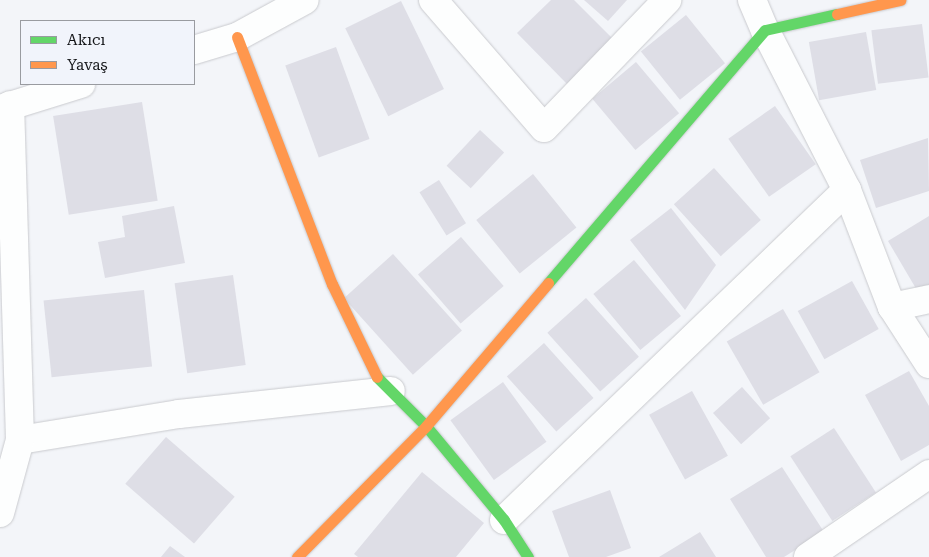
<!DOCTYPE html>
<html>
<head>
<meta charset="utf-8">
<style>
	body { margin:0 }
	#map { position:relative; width:929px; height:557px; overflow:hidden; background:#f3f5f9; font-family:"Roboto Serif",serif }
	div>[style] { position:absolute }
	.building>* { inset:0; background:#dedee6; transform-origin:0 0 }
	.roads { filter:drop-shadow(0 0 1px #c9cace) drop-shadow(0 0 1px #c9cace) }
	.street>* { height:28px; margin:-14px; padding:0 14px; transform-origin:14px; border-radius:14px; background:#fdfefe }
	.fast>* { height:11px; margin:-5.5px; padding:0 5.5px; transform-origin:5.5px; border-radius:5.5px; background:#63d668 }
	.slow>* { height:11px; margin:-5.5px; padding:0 5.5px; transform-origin:5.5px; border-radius:5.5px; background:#ff974d }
	span { translate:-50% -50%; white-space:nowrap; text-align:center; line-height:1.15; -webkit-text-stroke:5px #f1f4fb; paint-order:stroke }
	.legend { position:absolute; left:20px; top:20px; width:175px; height:65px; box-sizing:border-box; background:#f1f4fb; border:1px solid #999ba0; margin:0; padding:6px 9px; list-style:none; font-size:15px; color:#141518 }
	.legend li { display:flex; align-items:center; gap:10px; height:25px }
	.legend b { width:25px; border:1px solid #999ba0 }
</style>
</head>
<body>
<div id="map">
	<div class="building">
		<div style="clip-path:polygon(551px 0,574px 0,615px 41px,568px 85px,517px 33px)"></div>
		<div style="clip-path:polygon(584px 0,627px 0,608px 21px)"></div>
		<div style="left:401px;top:1px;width:98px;height:62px;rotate:64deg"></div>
		<div style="left:686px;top:15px;width:62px;height:58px;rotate:51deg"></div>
		<div style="left:922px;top:24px;width:54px;height:51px;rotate:83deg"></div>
		<div style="left:866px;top:32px;width:59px;height:58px;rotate:80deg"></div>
		<div style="left:336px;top:47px;width:98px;height:54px;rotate:70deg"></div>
		<div style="left:636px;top:62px;width:67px;height:57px;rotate:50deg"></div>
		<div style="left:142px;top:102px;width:100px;height:90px;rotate:81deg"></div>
		<div style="left:775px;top:106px;width:71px;height:57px;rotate:55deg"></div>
		<div style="left:480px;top:130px;width:33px;height:49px;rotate:43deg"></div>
		<div style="clip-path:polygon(928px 138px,929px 191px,876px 208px,860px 160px)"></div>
		<div style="left:714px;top:168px;width:70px;height:54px;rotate:48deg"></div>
		<div style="left:533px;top:174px;width:69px;height:73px;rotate:51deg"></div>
		<div style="left:439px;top:180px;width:51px;height:23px;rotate:58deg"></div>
		<div style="clip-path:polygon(174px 206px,185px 263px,105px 278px,98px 242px,125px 237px,122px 216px)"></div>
		<div style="clip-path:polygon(671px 208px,716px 265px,685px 310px,630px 240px)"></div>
		<div style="clip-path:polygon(929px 216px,929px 286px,918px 292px,888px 241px)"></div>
		<div style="left:461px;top:237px;width:65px;height:57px;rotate:49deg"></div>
		<div style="left:393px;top:254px;width:103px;height:66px;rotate:48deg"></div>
		<div style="left:634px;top:260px;width:73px;height:53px;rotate:50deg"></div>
		<div style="left:233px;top:275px;width:91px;height:59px;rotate:82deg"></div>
		<div style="left:852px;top:281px;width:55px;height:62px;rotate:61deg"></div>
		<div style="left:144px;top:290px;width:77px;height:101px;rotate:84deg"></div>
		<div style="left:586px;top:298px;width:79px;height:52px;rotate:48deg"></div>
		<div style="left:783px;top:309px;width:73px;height:65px;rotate:60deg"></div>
		<div style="left:544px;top:343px;width:74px;height:50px;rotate:48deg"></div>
		<div style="clip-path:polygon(909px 371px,929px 406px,929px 445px,901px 461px,865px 395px)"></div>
		<div style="left:503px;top:382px;width:74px;height:65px;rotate:54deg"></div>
		<div style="left:742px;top:387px;width:42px;height:39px;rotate:48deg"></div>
		<div style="left:692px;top:391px;width:74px;height:49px;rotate:61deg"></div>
		<div style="left:834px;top:428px;width:77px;height:52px;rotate:57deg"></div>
		<div style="left:166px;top:437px;width:91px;height:62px;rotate:41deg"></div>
		<div style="clip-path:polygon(782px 467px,824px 532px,784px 557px,766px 557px,730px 499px)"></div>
		<div style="clip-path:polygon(422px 472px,484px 523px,456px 557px,358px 557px,354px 554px)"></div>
		<div style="clip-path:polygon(610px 490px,631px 548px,606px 557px,569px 557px,552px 511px)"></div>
		<div style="clip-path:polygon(700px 532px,716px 557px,659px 557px)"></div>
		<div style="clip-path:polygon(170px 546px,185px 557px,161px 557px)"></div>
	</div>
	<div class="roads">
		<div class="street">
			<div style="left:433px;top:0;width:169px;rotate:49.1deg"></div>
			<div style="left:544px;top:128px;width:178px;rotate:-46.1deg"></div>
			<div style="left:752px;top:0;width:33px;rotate:67deg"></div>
			<div style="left:765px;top:30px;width:180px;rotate:62.9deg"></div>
			<div style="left:847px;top:190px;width:125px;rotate:69deg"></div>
			<div style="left:892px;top:307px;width:68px;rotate:57deg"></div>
			<div style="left:194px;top:50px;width:45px;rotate:-16.8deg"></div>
			<div style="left:237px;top:37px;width:77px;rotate:-28.6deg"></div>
			<div style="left:0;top:109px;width:85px;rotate:-17.2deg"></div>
			<div style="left:892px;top:307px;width:38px;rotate:-12deg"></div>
			<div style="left:20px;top:440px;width:161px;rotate:-9.3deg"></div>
			<div style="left:179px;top:414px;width:213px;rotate:-6.2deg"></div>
			<div style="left:0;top:513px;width:76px;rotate:-74.7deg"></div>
			<div style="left:20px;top:440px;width:335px;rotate:-91.7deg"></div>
			<div style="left:504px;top:520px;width:476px;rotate:-43.9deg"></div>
			<div style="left:808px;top:557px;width:147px;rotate:-34.4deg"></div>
		</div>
		<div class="fast">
			<div style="left:548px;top:283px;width:333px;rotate:-49.4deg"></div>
			<div style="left:765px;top:30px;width:74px;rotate:-12.5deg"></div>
			<div style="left:377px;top:377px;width:69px;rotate:45deg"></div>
			<div style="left:426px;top:426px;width:122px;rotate:50.3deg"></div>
			<div style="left:504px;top:520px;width:44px;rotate:57deg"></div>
		</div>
		<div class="slow">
			<div style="left:837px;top:14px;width:65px;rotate:-12.5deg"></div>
			<div style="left:237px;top:37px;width:265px;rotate:69deg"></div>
			<div style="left:332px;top:284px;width:103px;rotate:64.2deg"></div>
			<div style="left:297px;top:557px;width:184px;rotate:-45.4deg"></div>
			<div style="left:426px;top:426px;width:188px;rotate:-49.5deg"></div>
		</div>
	</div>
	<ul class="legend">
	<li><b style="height:6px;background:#63d668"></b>Akıcı</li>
	<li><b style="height:6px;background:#ff974d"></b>Yavaş</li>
	</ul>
</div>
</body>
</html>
